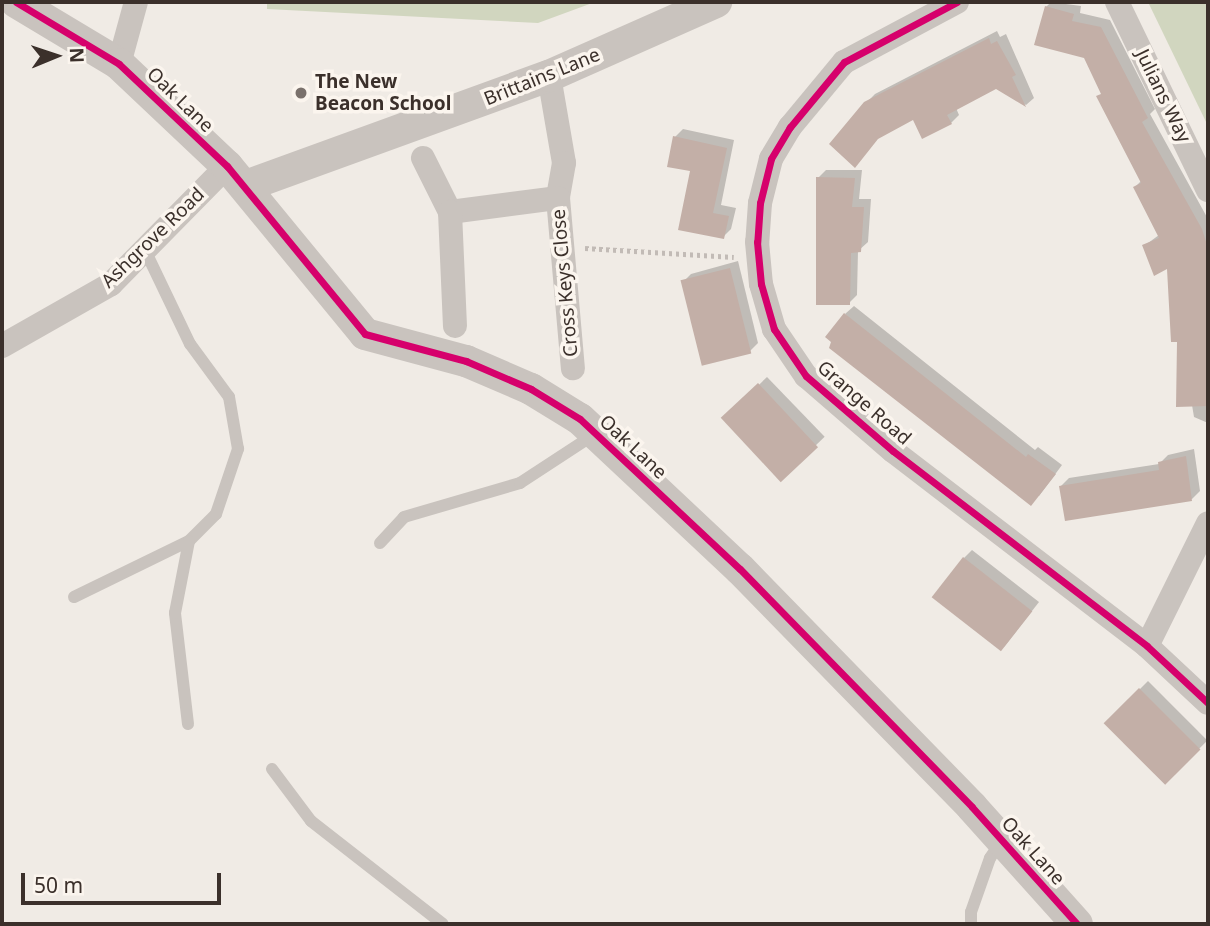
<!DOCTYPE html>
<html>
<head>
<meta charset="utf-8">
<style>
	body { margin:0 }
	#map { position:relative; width:1210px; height:926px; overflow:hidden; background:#f0ebe5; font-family:"Noto Sans",sans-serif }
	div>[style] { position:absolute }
	.green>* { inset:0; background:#d1d6bf }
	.shadow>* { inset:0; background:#0003; transform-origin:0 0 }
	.building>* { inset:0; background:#c3afa7; transform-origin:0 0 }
	.path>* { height:4.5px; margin-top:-2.25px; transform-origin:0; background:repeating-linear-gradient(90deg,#c2bbb6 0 3.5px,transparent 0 7px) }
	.service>* { height:12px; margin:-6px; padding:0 6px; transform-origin:6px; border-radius:6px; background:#c9c3be }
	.minor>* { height:24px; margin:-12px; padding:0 12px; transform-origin:12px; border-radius:12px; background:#c9c3be }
	.tertiary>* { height:32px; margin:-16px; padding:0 16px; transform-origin:16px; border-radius:16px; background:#c9c3be }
	.cycleway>* { height:7px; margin:-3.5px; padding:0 3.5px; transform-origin:3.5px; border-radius:3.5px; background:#d6006c }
	.dots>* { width:19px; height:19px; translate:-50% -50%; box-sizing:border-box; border:4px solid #fbf5ee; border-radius:50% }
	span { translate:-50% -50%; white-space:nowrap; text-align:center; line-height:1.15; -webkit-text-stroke:7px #fbf5ee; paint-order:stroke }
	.street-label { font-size:19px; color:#3b302b }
	.poi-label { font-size:19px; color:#3b302b; font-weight:700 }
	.left { translate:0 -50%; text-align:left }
	.frame { position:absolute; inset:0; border:4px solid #3b302b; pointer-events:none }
	.north { position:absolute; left:21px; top:21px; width:70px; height:70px; -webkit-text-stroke:5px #fbf5ee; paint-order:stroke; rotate:88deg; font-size:19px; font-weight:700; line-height:28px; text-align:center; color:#3b302b }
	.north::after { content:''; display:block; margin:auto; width:24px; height:32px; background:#3b302b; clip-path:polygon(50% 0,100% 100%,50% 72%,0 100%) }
	.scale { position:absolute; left:21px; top:873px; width:200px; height:32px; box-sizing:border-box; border:4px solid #3b302b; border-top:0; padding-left:9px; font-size:21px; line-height:24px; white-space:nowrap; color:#3b302b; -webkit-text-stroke:5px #fbf5ee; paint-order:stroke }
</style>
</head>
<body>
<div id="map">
	<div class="green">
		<div style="clip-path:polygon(267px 2px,595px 2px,538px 23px,267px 9px)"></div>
		<div style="clip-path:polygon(1148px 2px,1208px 2px,1208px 126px)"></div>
	</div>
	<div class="shadow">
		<div style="clip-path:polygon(1051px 2px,1081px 6px,1080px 13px,1110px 20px,1155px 109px,1150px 114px,1208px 219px,1208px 423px,1194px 417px,1169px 267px,1144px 246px,1159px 235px,1135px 187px,1141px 181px,1085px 56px,1046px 7px)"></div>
		<div style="clip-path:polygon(997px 31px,1000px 37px,1006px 34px,1034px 98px,1026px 105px,996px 87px,956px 108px,959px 115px,951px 123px,866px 103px,875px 94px)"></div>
		<div style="clip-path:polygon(683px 129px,734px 140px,721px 205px,736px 208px,731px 229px,723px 237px,675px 137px)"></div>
		<div style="clip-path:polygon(826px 170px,862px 170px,859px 199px,871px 199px,868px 242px,858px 251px,857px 295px,849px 303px,818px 178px)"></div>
		<div style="clip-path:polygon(738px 261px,758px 343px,750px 351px,683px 282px,691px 274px)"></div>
		<div style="clip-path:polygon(854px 306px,1035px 450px,1038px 447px,1062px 465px,1039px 496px,845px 314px)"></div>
		<div style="left:767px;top:377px;width:83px;height:59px;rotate:46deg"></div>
		<div style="clip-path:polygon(1194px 449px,1200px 491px,1192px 499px,1061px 486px,1069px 478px,1159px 464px,1168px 455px)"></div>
		<div style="clip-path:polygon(972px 550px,1039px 602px,1004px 647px,964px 558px)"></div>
		<div style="left:1148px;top:681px;width:84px;height:59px;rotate:45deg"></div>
	</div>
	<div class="building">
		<div style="clip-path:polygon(1045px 6px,1074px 14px,1072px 21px,1101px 27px,1148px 118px,1142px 122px,1202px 229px,1208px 248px,1208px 406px,1176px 407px,1177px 342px,1171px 342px,1167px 269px,1154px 276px,1142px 245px,1159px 238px,1133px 187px,1141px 183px,1096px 96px,1101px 94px,1084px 58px,1034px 45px)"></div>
		<div style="clip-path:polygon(989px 38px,991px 44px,997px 41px,1016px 75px,1012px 77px,1026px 107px,996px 89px,947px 115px,952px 124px,922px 139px,913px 120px,878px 139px,855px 168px,829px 144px,864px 102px)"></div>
		<div style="clip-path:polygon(673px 136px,727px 148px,713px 213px,729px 216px,724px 239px,678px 230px,690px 171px,667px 167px)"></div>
		<div style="clip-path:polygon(816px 177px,855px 178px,852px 207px,864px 207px,861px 252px,851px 253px,850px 305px,816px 305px)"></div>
		<div style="left:730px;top:268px;width:88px;height:51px;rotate:76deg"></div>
		<div style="clip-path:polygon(844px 313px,1026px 457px,1028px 454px,1056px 474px,1031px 506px,829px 348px,831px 342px,825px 337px)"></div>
		<div style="left:758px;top:383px;width:88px;height:51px;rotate:47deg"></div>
		<div style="clip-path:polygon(1186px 456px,1192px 501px,1065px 521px,1059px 486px,1159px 470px,1158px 462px)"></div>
		<div style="left:963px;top:557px;width:88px;height:51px;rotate:38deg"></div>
		<div style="left:1139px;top:688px;width:87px;height:50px;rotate:45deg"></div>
	</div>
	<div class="path">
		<div style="left:585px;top:248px;width:149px;rotate:3.5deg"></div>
	</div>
	<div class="service">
		<div style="left:380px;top:543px;width:35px;rotate:-47deg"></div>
		<div style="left:404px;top:517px;width:121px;rotate:-16.3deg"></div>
		<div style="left:520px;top:483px;width:90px;rotate:-33.2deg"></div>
		<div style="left:74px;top:597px;width:128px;rotate:-26deg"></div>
		<div style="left:189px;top:541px;width:38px;rotate:-45deg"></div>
		<div style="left:216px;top:514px;width:69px;rotate:-71.3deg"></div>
		<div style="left:238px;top:449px;width:53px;rotate:-99.8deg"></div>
		<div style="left:229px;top:397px;width:66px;rotate:-126.3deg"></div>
		<div style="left:190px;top:344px;width:104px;rotate:-115.6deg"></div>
		<div style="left:188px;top:724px;width:112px;rotate:-96.7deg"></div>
		<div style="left:175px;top:613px;width:73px;rotate:-79deg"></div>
		<div style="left:272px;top:769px;width:65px;rotate:53.1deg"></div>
		<div style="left:311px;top:821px;width:167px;rotate:38deg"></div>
		<div style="left:971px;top:924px;width:12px;rotate:-90deg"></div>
		<div style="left:971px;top:912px;width:57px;rotate:-70.6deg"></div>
		<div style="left:990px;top:858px;width:21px;rotate:-55deg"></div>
	</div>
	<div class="minor">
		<div style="left:957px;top:2px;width:128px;rotate:152deg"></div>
		<div style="left:844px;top:62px;width:85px;rotate:129.7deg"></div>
		<div style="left:790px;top:127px;width:37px;rotate:121deg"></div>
		<div style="left:771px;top:159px;width:45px;rotate:104deg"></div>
		<div style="left:760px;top:203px;width:39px;rotate:94deg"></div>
		<div style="left:757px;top:242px;width:42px;rotate:84.6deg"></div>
		<div style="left:761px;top:284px;width:47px;rotate:73.9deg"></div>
		<div style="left:774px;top:329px;width:57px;rotate:55.8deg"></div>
		<div style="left:806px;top:376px;width:115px;rotate:40.8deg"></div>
		<div style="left:893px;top:451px;width:320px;rotate:37.5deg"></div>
		<div style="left:1147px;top:646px;width:83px;rotate:43.1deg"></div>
		<div style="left:1117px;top:2px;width:209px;rotate:64.2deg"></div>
		<div style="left:119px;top:64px;width:64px;rotate:-74.7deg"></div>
		<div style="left:549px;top:76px;width:88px;rotate:80.2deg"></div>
		<div style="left:564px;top:163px;width:36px;rotate:100deg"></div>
		<div style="left:558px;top:198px;width:171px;rotate:85deg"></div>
		<div style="left:423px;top:158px;width:60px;rotate:63.4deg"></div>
		<div style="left:450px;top:212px;width:109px;rotate:-7.4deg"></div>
		<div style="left:450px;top:212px;width:114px;rotate:87.5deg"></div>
		<div style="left:2px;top:346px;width:125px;rotate:-29.6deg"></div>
		<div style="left:111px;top:284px;width:165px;rotate:-45.5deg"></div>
		<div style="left:1147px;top:646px;width:137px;rotate:-63.6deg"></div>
	</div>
	<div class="tertiary">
		<div style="left:16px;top:2px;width:120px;rotate:31deg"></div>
		<div style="left:119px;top:64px;width:149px;rotate:43.4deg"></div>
		<div style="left:227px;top:166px;width:217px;rotate:50.6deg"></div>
		<div style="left:365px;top:334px;width:105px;rotate:15deg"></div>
		<div style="left:466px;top:361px;width:71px;rotate:23.3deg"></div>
		<div style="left:531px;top:389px;width:57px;rotate:31.5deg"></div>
		<div style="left:580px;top:419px;width:219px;rotate:43.2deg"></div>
		<div style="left:740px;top:569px;width:332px;rotate:45.7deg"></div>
		<div style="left:972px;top:807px;width:157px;rotate:48.1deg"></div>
		<div style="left:246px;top:186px;width:322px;rotate:-20deg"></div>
		<div style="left:549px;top:76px;width:183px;rotate:-23.9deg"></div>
	</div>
	<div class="cycleway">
		<div style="left:16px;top:2px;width:120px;rotate:31deg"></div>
		<div style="left:119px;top:64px;width:149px;rotate:43.4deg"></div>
		<div style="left:227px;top:166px;width:217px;rotate:50.6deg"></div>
		<div style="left:365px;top:334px;width:105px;rotate:15deg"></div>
		<div style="left:466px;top:361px;width:71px;rotate:23.3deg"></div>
		<div style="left:531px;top:389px;width:57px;rotate:31.5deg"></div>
		<div style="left:580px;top:419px;width:219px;rotate:43.2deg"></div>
		<div style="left:740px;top:569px;width:332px;rotate:45.7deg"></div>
		<div style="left:972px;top:807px;width:157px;rotate:48.1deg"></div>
		<div style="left:957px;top:2px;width:128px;rotate:152deg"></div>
		<div style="left:844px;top:62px;width:85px;rotate:129.7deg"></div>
		<div style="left:790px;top:127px;width:37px;rotate:121deg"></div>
		<div style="left:771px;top:159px;width:45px;rotate:104deg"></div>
		<div style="left:760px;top:203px;width:39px;rotate:94deg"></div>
		<div style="left:757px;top:242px;width:42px;rotate:84.6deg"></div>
		<div style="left:761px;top:284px;width:47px;rotate:73.9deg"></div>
		<div style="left:774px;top:329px;width:57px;rotate:55.8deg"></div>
		<div style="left:806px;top:376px;width:115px;rotate:40.8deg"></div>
		<div style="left:893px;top:451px;width:320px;rotate:37.5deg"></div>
		<div style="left:1147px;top:646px;width:83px;rotate:43.1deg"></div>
	</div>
	<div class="dots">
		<div style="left:301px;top:93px;background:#7a716c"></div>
	</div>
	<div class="street-label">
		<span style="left:542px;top:77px;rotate:-22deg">Brittains Lane</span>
		<span style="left:1163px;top:96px;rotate:64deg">Julians Way</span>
		<span style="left:180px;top:100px;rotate:44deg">Oak Lane</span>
		<span style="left:153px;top:238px;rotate:-44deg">Ashgrove Road</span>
		<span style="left:565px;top:283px;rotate:-95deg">Cross Keys Close</span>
		<span style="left:864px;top:403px;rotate:41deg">Grange Road</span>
		<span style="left:633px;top:447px;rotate:43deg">Oak Lane</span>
		<span style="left:1033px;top:851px;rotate:48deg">Oak Lane</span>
	</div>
	<div class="poi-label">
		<span class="left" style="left:315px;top:93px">The New<br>Beacon School</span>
	</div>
	<div class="frame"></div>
	<div class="north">N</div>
	<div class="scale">50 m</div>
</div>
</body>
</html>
